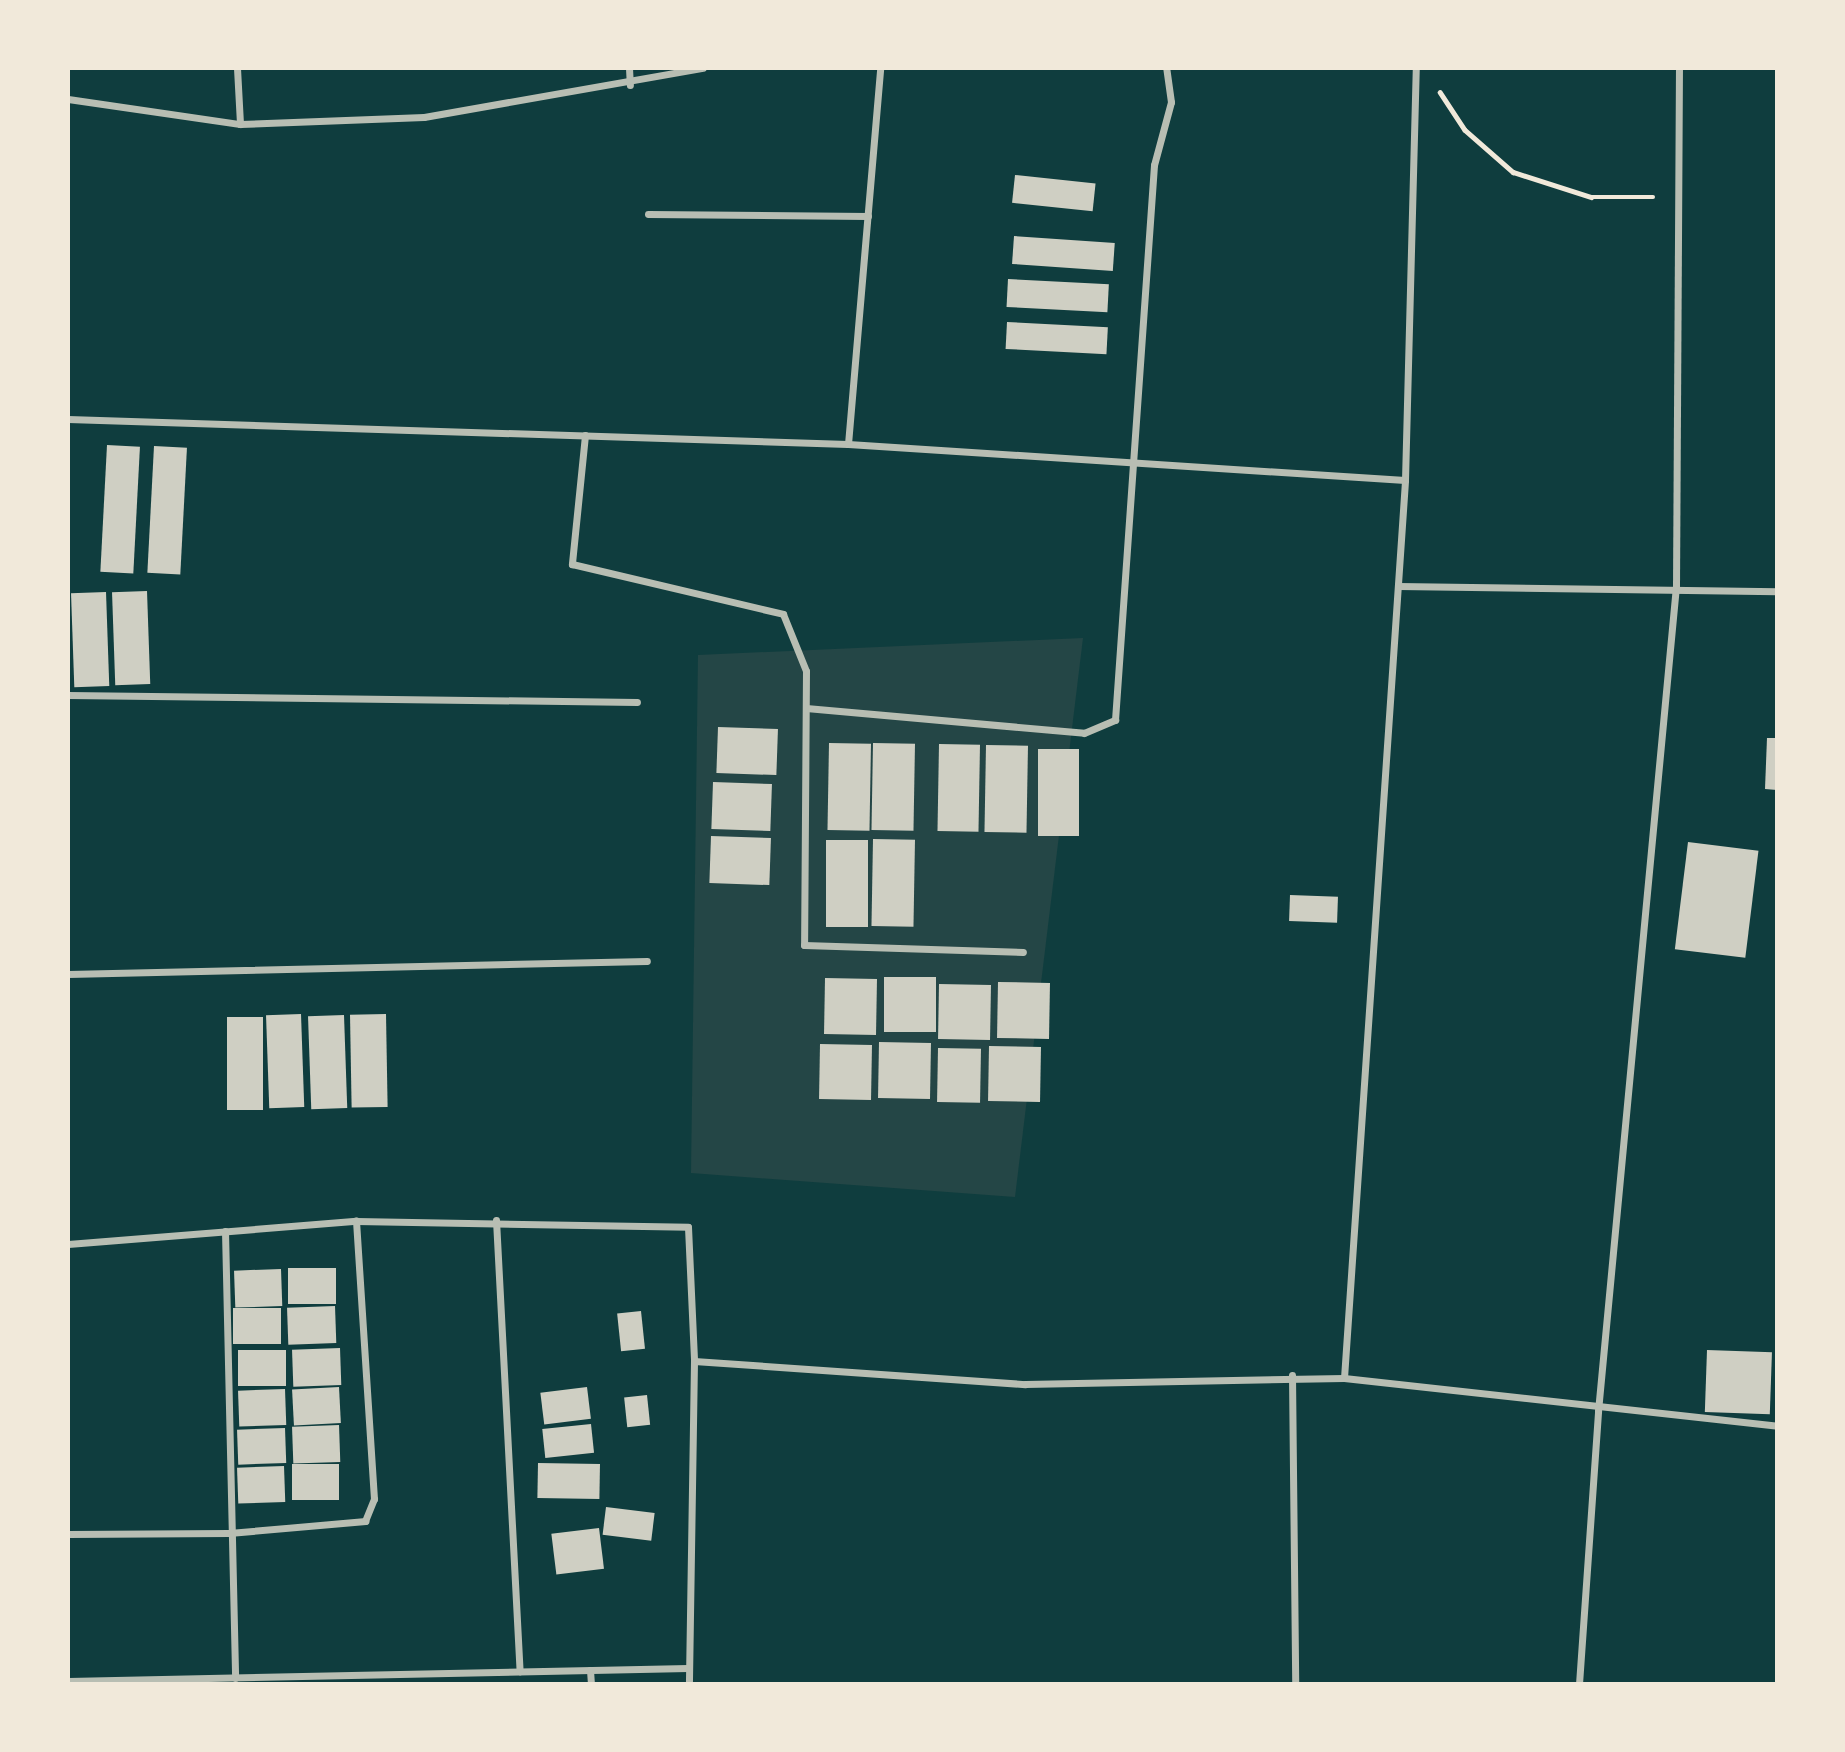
<!DOCTYPE html>
<html>
<head>
<meta charset="utf-8">
<style>
	body { margin:0 }
	#map { position:relative; width:1845px; height:1752px; overflow:hidden; background:#0f3d3e; font-family:Quicksand,sans-serif }
	div>[style] { position:absolute }
	.green>* { inset:0; background:#244646 }
	.building>* { inset:0; background:#cfcfc3; transform-origin:0 0 }
	.path>* { height:4.5px; margin:-2.25px; padding:0 2.25px; transform-origin:2.25px; border-radius:2.25px; background:#f1e9da }
	.minor>* { height:7px; margin:-3.5px; padding:0 3.5px; transform-origin:3.5px; border-radius:3.5px; background:#b8beb3 }
	span { translate:-50% -50%; white-space:nowrap; text-align:center; line-height:1.15; -webkit-text-stroke:5px #f1e9da; paint-order:stroke }
	.frame { position:absolute; inset:0; border:70px solid #f1e9da; pointer-events:none }
</style>
</head>
<body>
<div id="map">
	<div class="green">
		<div style="clip-path:polygon(1083px 638px,1015px 1197px,691px 1173px,698px 655px)"></div>
	</div>
	<div class="building">
		<div style="left:1015px;top:175px;width:81px;height:28px;rotate:6deg"></div>
		<div style="left:1014px;top:236px;width:101px;height:28px;rotate:4deg"></div>
		<div style="left:1008px;top:279px;width:101px;height:28px;rotate:3deg"></div>
		<div style="left:1007px;top:322px;width:101px;height:27px;rotate:3deg"></div>
		<div style="left:107px;top:445px;width:33px;height:127px;rotate:3deg"></div>
		<div style="left:154px;top:446px;width:33px;height:127px;rotate:3deg"></div>
		<div style="left:147px;top:591px;width:93px;height:35px;rotate:88deg"></div>
		<div style="left:106px;top:592px;width:94px;height:35px;rotate:88deg"></div>
		<div style="left:718px;top:727px;width:60px;height:46px;rotate:2deg"></div>
		<div style="clip-path:polygon(1767px 738px,1777px 738px,1777px 790px,1765px 789px)"></div>
		<div style="left:829px;top:743px;width:42px;height:87px;rotate:1deg"></div>
		<div style="left:873px;top:743px;width:42px;height:87px;rotate:1deg"></div>
		<div style="left:939px;top:744px;width:41px;height:87px;rotate:1deg"></div>
		<div style="left:986px;top:745px;width:42px;height:87px;rotate:1deg"></div>
		<div style="left:1038px;top:749px;width:41px;height:87px"></div>
		<div style="left:713px;top:782px;width:59px;height:47px;rotate:2deg"></div>
		<div style="left:711px;top:836px;width:60px;height:47px;rotate:2deg"></div>
		<div style="left:873px;top:839px;width:42px;height:87px;rotate:1deg"></div>
		<div style="left:826px;top:840px;width:42px;height:87px"></div>
		<div style="left:1688px;top:842px;width:71px;height:108px;rotate:7deg"></div>
		<div style="left:1290px;top:895px;width:48px;height:26px;rotate:2deg"></div>
		<div style="left:884px;top:977px;width:52px;height:55px"></div>
		<div style="left:825px;top:978px;width:52px;height:56px;rotate:1deg"></div>
		<div style="left:998px;top:982px;width:52px;height:56px;rotate:1deg"></div>
		<div style="left:939px;top:984px;width:52px;height:55px;rotate:1deg"></div>
		<div style="left:301px;top:1014px;width:93px;height:35px;rotate:88deg"></div>
		<div style="left:386px;top:1014px;width:93px;height:36px;rotate:89deg"></div>
		<div style="left:344px;top:1015px;width:93px;height:36px;rotate:88deg"></div>
		<div style="left:227px;top:1017px;width:36px;height:93px"></div>
		<div style="left:879px;top:1042px;width:52px;height:56px;rotate:1deg"></div>
		<div style="left:820px;top:1044px;width:52px;height:55px;rotate:1deg"></div>
		<div style="left:989px;top:1046px;width:52px;height:55px;rotate:1deg"></div>
		<div style="left:938px;top:1048px;width:43px;height:54px;rotate:1deg"></div>
		<div style="left:336px;top:1268px;width:36px;height:48px;rotate:90deg"></div>
		<div style="left:281px;top:1269px;width:37px;height:47px;rotate:88deg"></div>
		<div style="left:335px;top:1306px;width:37px;height:48px;rotate:88deg"></div>
		<div style="left:281px;top:1308px;width:36px;height:48px;rotate:90deg"></div>
		<div style="left:641px;top:1311px;width:38px;height:24px;rotate:84deg"></div>
		<div style="left:340px;top:1348px;width:37px;height:48px;rotate:88deg"></div>
		<div style="left:286px;top:1350px;width:36px;height:48px;rotate:90deg"></div>
		<div style="left:1707px;top:1350px;width:65px;height:62px;rotate:2deg"></div>
		<div style="left:339px;top:1387px;width:36px;height:47px;rotate:87deg"></div>
		<div style="left:587px;top:1387px;width:32px;height:47px;rotate:83deg"></div>
		<div style="left:285px;top:1389px;width:36px;height:47px;rotate:88deg"></div>
		<div style="left:647px;top:1395px;width:30px;height:23px;rotate:84deg"></div>
		<div style="left:591px;top:1424px;width:29px;height:49px;rotate:84deg"></div>
		<div style="left:339px;top:1425px;width:37px;height:47px;rotate:88deg"></div>
		<div style="left:285px;top:1428px;width:35px;height:48px;rotate:88deg"></div>
		<div style="left:538px;top:1463px;width:62px;height:35px;rotate:1deg"></div>
		<div style="left:339px;top:1464px;width:36px;height:47px;rotate:90deg"></div>
		<div style="left:284px;top:1466px;width:36px;height:47px;rotate:88deg"></div>
		<div style="left:606px;top:1507px;width:49px;height:28px;rotate:7deg"></div>
		<div style="left:599px;top:1528px;width:41px;height:48px;rotate:83deg"></div>
	</div>
	<div class="path">
		<div style="left:1440px;top:92px;width:45px;rotate:56.7deg"></div>
		<div style="left:1465px;top:130px;width:64px;rotate:41.2deg"></div>
		<div style="left:1513px;top:172px;width:82px;rotate:17.8deg"></div>
		<div style="left:1591px;top:197px;width:62px"></div>
	</div>
	<div class="minor">
		<div style="left:237px;top:68px;width:56px;rotate:86.9deg"></div>
		<div style="left:629px;top:68px;width:17px;rotate:87deg"></div>
		<div style="left:68px;top:99px;width:174px;rotate:8.3deg"></div>
		<div style="left:240px;top:124px;width:184px;rotate:-2.2deg"></div>
		<div style="left:424px;top:117px;width:283px;rotate:-10deg"></div>
		<div style="left:648px;top:214px;width:220px;rotate:0.5deg"></div>
		<div style="left:68px;top:419px;width:780px;rotate:1.84deg"></div>
		<div style="left:848px;top:444px;width:558px;rotate:3.7deg"></div>
		<div style="left:585px;top:435px;width:130px;rotate:95.8deg"></div>
		<div style="left:572px;top:564px;width:217px;rotate:13.3deg"></div>
		<div style="left:783px;top:614px;width:61px;rotate:68deg"></div>
		<div style="left:806px;top:671px;width:274px;rotate:90.4deg"></div>
		<div style="left:804px;top:945px;width:219px;rotate:1.8deg"></div>
		<div style="left:848px;top:444px;width:377px;rotate:-85.1deg"></div>
		<div style="left:1398px;top:586px;width:379px;rotate:0.8deg"></div>
		<div style="left:68px;top:695px;width:569px;rotate:0.7deg"></div>
		<div style="left:806px;top:708px;width:279px;rotate:5.1deg"></div>
		<div style="left:1084px;top:733px;width:34px;rotate:-23deg"></div>
		<div style="left:1115px;top:720px;width:556px;rotate:-85.98deg"></div>
		<div style="left:1154px;top:165px;width:65px;rotate:-74.9deg"></div>
		<div style="left:1171px;top:102px;width:34px;rotate:-98deg"></div>
		<div style="left:68px;top:974px;width:579px;rotate:-1.29deg"></div>
		<div style="left:496px;top:1220px;width:452px;rotate:87deg"></div>
		<div style="left:225px;top:1231px;width:447px;rotate:88.7deg"></div>
		<div style="left:68px;top:1244px;width:289px;rotate:-4.6deg"></div>
		<div style="left:356px;top:1221px;width:332px;rotate:1deg"></div>
		<div style="left:688px;top:1227px;width:134px;rotate:87.4deg"></div>
		<div style="left:694px;top:1361px;width:323px;rotate:90.9deg"></div>
		<div style="left:694px;top:1361px;width:332px;rotate:4deg"></div>
		<div style="left:1025px;top:1384px;width:319px;rotate:-1.1deg"></div>
		<div style="left:1344px;top:1378px;width:436px;rotate:6.3deg"></div>
		<div style="left:1292px;top:1375px;width:309px;rotate:89.4deg"></div>
		<div style="left:1344px;top:1378px;width:900px;rotate:-86.11deg"></div>
		<div style="left:1405px;top:480px;width:412px;rotate:-88.5deg"></div>
		<div style="left:68px;top:1534px;width:161px;rotate:-0.4deg"></div>
		<div style="left:229px;top:1533px;width:137px;rotate:-5deg"></div>
		<div style="left:365px;top:1521px;width:24px;rotate:-68deg"></div>
		<div style="left:374px;top:1499px;width:279px;rotate:-93.7deg"></div>
		<div style="left:590px;top:1670px;width:14px;rotate:86deg"></div>
		<div style="left:68px;top:1681px;width:620px;rotate:-1.2deg"></div>
		<div style="left:1579px;top:1684px;width:274px;rotate:-86deg"></div>
		<div style="left:1598px;top:1411px;width:829px;rotate:-84.6deg"></div>
		<div style="left:1676px;top:586px;width:518px;rotate:-89.67deg"></div>
	</div>
	<div class="frame"></div>
</div>
</body>
</html>
